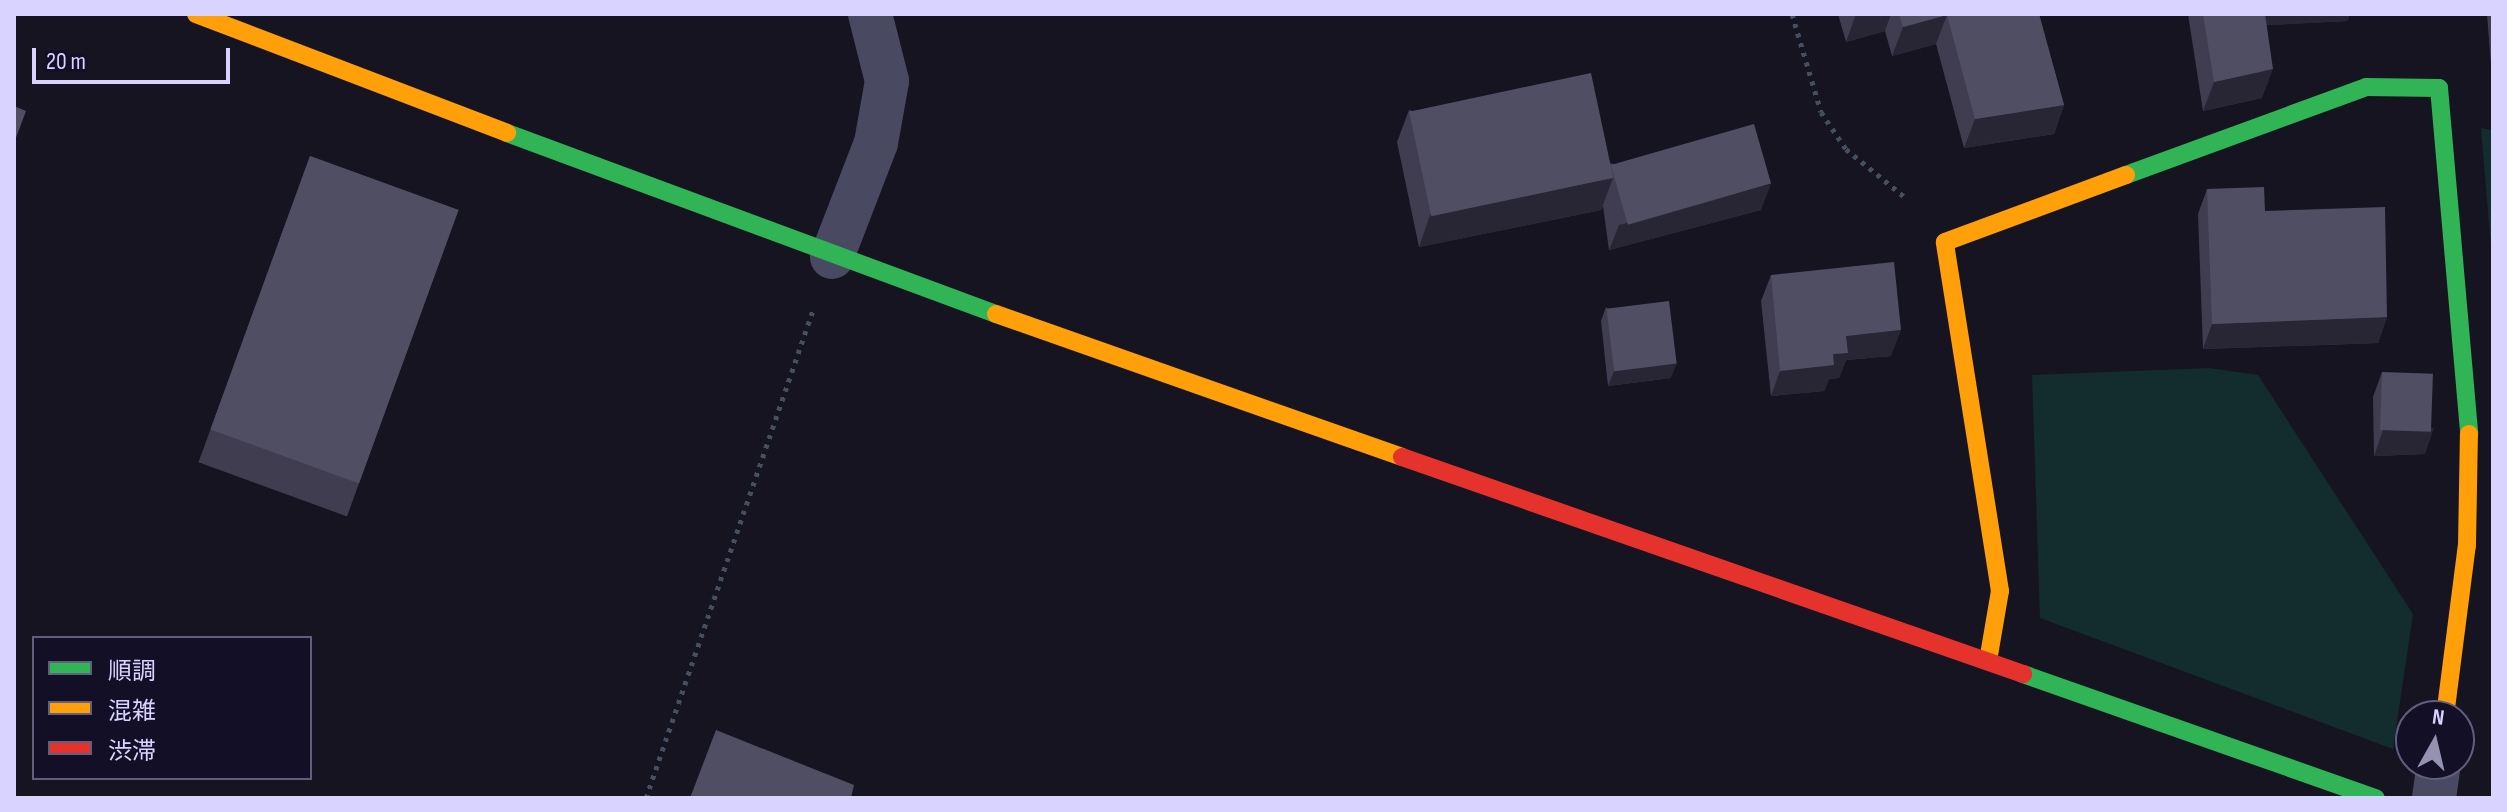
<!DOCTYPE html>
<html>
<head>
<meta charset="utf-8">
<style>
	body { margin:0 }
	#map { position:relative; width:2507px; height:812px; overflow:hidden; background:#161421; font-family:"Sofia Sans Condensed","Noto Sans JP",sans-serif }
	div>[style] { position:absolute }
	.green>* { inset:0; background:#132c2d }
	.path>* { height:5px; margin-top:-2.5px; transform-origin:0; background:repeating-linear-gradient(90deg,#44505f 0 4px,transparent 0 10px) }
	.street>* { height:44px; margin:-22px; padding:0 22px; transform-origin:22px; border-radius:22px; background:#4a4962 }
	.fast>* { height:18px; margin:-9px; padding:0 9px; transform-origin:9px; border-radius:9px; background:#30b455 }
	.slow>* { height:18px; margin:-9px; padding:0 9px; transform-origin:9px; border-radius:9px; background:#ff9f0a }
	.jam>* { height:18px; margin:-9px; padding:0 9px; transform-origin:9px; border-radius:9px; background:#e5322d }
	.wall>* { inset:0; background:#403d50; transform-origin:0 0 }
	.shaded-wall>* { inset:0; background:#282635 }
	.building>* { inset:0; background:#504e63; transform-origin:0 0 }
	span { translate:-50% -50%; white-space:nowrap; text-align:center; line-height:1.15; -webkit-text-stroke:7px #130f26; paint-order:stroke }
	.frame { position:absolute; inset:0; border:16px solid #d9d4ff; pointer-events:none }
	.legend { position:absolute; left:32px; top:636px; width:280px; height:144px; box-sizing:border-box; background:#130f26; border:2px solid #625e7d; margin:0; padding:10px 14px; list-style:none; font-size:24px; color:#d9d4ff }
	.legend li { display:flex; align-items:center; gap:16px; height:40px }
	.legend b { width:40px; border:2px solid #625e7d }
	.north { position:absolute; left:2395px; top:700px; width:80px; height:80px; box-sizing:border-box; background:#130f26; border:2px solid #625e7d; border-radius:50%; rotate:8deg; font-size:22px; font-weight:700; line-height:32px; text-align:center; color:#d9d4ff }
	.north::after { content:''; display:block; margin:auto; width:28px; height:36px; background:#9591b1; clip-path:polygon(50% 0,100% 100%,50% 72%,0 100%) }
	.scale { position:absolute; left:32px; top:48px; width:198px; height:36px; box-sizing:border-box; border:4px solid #d9d4ff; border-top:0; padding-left:10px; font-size:24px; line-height:28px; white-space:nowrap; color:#d9d4ff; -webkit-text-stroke:6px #130f26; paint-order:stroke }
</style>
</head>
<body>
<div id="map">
	<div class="green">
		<div style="clip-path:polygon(2481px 128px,2493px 130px,2493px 271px)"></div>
		<div style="clip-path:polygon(2209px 368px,2258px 375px,2413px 614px,2393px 749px,2040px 618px,2032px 375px)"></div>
	</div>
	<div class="path">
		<div style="left:1792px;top:14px;width:102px;rotate:73.5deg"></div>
		<div style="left:1821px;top:112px;width:45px;rotate:56deg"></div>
		<div style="left:1846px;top:149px;width:79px;rotate:39.3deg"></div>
		<div style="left:646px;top:798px;width:516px;rotate:-71.11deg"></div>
	</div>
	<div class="street">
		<div style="left:832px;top:257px;width:122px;rotate:-68.9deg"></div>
		<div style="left:876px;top:143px;width:63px;rotate:-79.9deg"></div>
		<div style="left:887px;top:81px;width:69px;rotate:-104.2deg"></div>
		<div style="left:2434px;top:798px;width:34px;rotate:-82deg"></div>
	</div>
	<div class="fast">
		<div style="left:507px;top:133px;width:521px;rotate:20.31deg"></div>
		<div style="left:2126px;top:175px;width:256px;rotate:-20.1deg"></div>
		<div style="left:2366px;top:87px;width:73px;rotate:0.8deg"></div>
		<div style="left:2439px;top:88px;width:347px;rotate:85deg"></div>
		<div style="left:2023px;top:674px;width:374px;rotate:19.4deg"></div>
	</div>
	<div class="slow">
		<div style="left:196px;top:14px;width:333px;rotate:20.9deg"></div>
		<div style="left:996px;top:314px;width:430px;rotate:19.4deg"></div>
		<div style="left:1988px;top:661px;width:71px;rotate:-80.3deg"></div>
		<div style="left:2000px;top:591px;width:353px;rotate:-99deg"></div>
		<div style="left:1945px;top:242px;width:193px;rotate:-20.3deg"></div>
		<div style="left:2445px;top:716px;width:172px;rotate:-82.7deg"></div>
		<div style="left:2467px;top:545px;width:111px;rotate:-89deg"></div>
	</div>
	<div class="jam">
		<div style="left:1402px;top:457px;width:658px;rotate:19.26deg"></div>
	</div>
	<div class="wall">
		<div style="clip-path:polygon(1838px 14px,2039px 14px,2064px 105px,2054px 134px,1964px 148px,1936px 44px,1892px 56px,1885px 31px,1846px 42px)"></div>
		<div style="clip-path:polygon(2188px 14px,2350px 14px,2347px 21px,2266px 25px,2262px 98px,2203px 111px)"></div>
		<div style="clip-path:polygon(2487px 14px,2493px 14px,2493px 64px,2491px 65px)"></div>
		<div style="clip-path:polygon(1409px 110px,1610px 163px,1761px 210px,1609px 250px,1603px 206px,1601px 210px,1419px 247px,1397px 142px)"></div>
		<div style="left:310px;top:156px;width:158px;height:326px;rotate:20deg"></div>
		<div style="clip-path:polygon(2207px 189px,2265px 211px,2387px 317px,2378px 343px,2203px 349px,2198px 214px)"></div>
		<div style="clip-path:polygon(1771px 275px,1891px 356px,1846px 360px,1839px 378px,1829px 379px,1824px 391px,1771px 396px,1761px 301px)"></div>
		<div style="clip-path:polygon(1606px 307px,1671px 378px,1608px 386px,1601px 321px)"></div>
		<div style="clip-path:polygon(2382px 372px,2425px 454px,2374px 456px,2373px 397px)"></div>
	</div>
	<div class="shaded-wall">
		<div style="clip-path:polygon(1856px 14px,1891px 14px,1885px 31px,1846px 42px)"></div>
		<div style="clip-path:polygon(2256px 14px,2350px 14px,2347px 21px,2252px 26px)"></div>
		<div style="clip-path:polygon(1947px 15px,1936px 44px,1892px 56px,1903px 27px)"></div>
		<div style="clip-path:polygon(2273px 69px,2262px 98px,2203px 111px,2214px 82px)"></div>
		<div style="clip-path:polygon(2064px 105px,2054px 134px,1964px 148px,1975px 119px)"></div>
		<div style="clip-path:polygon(1613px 178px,1601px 210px,1419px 247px,1430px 215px)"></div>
		<div style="clip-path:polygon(1771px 184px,1761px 210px,1609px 250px,1619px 225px)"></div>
		<div style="clip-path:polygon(2387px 317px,2378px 343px,2203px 349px,2212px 324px)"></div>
		<div style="clip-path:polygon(1901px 330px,1891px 356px,1846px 360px,1839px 378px,1829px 379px,1824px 391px,1771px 396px,1780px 371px,1833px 354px,1846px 336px)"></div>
		<div style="clip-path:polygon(1677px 363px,1671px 378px,1608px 386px,1614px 371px)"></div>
		<div style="clip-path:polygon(2434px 428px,2425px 454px,2374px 456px,2383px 430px)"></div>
	</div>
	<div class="building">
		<div style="clip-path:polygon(1899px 14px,2039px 14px,2064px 105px,1975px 119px,1947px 15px,1903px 27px)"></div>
		<div style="clip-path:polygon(2203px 14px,2265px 14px,2273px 69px,2214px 82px)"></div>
		<div style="left:1591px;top:73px;width:107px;height:186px;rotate:78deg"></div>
		<div style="clip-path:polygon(14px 106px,26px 111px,14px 143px)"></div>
		<div style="left:1754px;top:124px;width:62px;height:149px;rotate:74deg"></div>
		<div style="left:310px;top:156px;width:158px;height:291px;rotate:20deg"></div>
		<div style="clip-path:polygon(2264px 187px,2265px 211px,2385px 207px,2387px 317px,2212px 324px,2207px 189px)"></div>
		<div style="clip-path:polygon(1894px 262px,1901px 330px,1846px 336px,1848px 353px,1833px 354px,1834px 365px,1780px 371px,1771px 275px)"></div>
		<div style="left:1669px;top:301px;width:63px;height:63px;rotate:83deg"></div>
		<div style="left:2382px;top:372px;width:51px;height:58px;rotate:2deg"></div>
		<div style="clip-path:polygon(716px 730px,854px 785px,851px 798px,690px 798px)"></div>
	</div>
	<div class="frame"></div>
	<ul class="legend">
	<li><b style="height:10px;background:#30b455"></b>順調</li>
	<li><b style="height:10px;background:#ff9f0a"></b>混雑</li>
	<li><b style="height:10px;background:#e5322d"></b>渋滞</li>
	</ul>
	<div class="north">N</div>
	<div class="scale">20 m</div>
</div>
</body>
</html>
